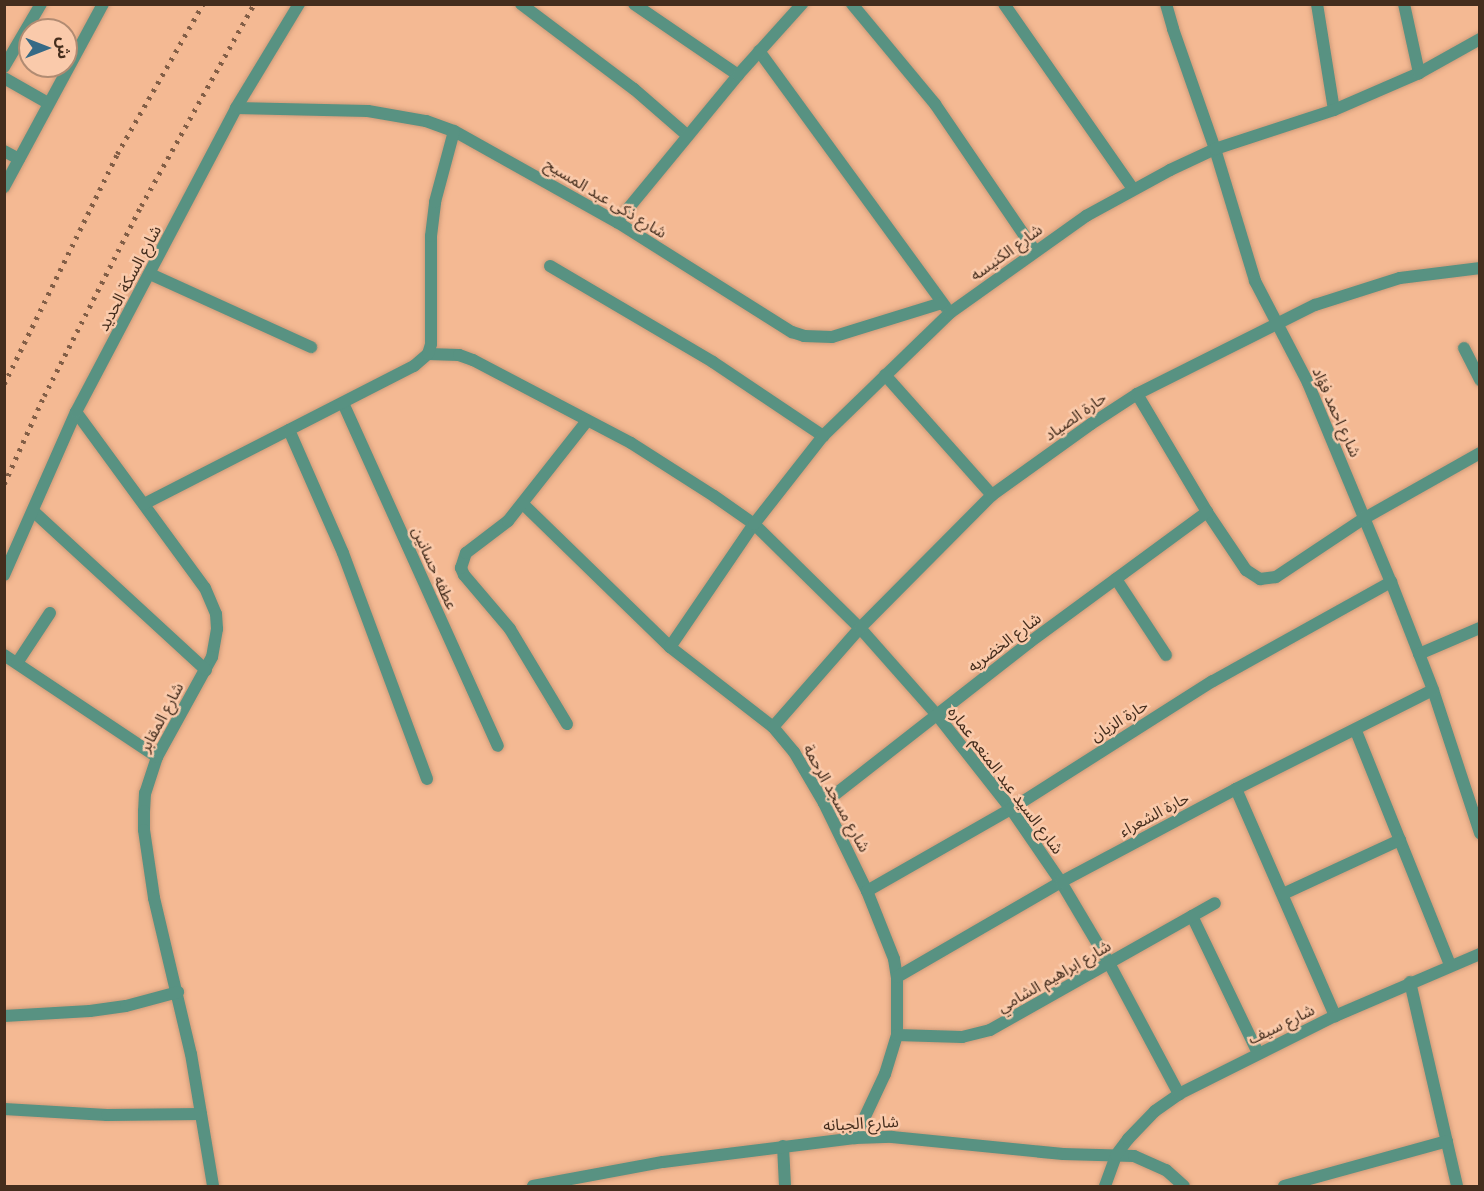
<!DOCTYPE html>
<html>
<head>
<meta charset="utf-8">
<style>
	body { margin:0 }
	#map { position:relative; width:1484px; height:1191px; overflow:hidden; background:#f4b993; font-family:"Noto Sans","Noto Sans Arabic",sans-serif }
	div>[style] { position:absolute }
	.roads { filter:drop-shadow(0 0 2px #cd9a79) drop-shadow(0 0 2px #cd9a79) }
	.minor>* { height:12px; margin:-6px; padding:0 6px; transform-origin:6px; border-radius:6px; background:#589282 }
	.tertiary>* { height:12px; margin:-6px; padding:0 6px; transform-origin:6px; border-radius:6px; background:#589282 }
	.rail>* { height:4.5px; margin-top:-2.25px; transform-origin:0; background:repeating-linear-gradient(90deg,#825e46 0 3px,transparent 0 9px) }
	span { translate:-50% -50%; white-space:nowrap; text-align:center; line-height:1.15; -webkit-text-stroke:5px #facaab; paint-order:stroke }
	.street-label { font-size:16px; color:#442d1d }
	.frame { position:absolute; inset:0; border:6px solid #442d1d; pointer-events:none }
	.north { position:absolute; left:18px; top:18px; width:60px; height:60px; box-sizing:border-box; background:#facaab; border:2px solid #b18b72; border-radius:50%; rotate:90deg; font-size:16px; font-weight:700; line-height:24px; text-align:center; color:#442d1d }
	.north::after { content:''; display:block; margin:auto; width:21px; height:27px; background:#366a86; clip-path:polygon(50% 0,100% 100%,50% 72%,0 100%) }
</style>
</head>
<body>
<div id="map">
	<div class="roads">
		<div class="minor">
			<div style="left:521px;top:4px;width:141px;rotate:37deg"></div>
			<div style="left:634px;top:89px;width:70px;rotate:41deg"></div>
			<div style="left:634px;top:4px;width:126px;rotate:34.3deg"></div>
			<div style="left:852px;top:4px;width:130px;rotate:50.3deg"></div>
			<div style="left:935px;top:104px;width:178px;rotate:55.8deg"></div>
			<div style="left:1004px;top:4px;width:226px;rotate:55.1deg"></div>
			<div style="left:1166px;top:4px;width:26px;rotate:74deg"></div>
			<div style="left:1173px;top:29px;width:127px;rotate:70.7deg"></div>
			<div style="left:1215px;top:149px;width:138px;rotate:73.1deg"></div>
			<div style="left:1255px;top:281px;width:115px;rotate:62.5deg"></div>
			<div style="left:1308px;top:383px;width:216px;rotate:67.4deg"></div>
			<div style="left:1391px;top:582px;width:116px;rotate:68.7deg"></div>
			<div style="left:1433px;top:690px;width:151px;rotate:71.8deg"></div>
			<div style="left:1317px;top:4px;width:107px;rotate:80.9deg"></div>
			<div style="left:1404px;top:4px;width:71px;rotate:77.7deg"></div>
			<div style="left:759px;top:51px;width:317px;rotate:53.9deg"></div>
			<div style="left:4px;top:78px;width:51px;rotate:29.6deg"></div>
			<div style="left:236px;top:108px;width:132px;rotate:1.3deg"></div>
			<div style="left:368px;top:111px;width:59px;rotate:9.8deg"></div>
			<div style="left:426px;top:121px;width:30px;rotate:20deg"></div>
			<div style="left:454px;top:131px;width:187px;rotate:29.2deg"></div>
			<div style="left:617px;top:222px;width:207px;rotate:32.2deg"></div>
			<div style="left:792px;top:332px;width:13px;rotate:18deg"></div>
			<div style="left:804px;top:336px;width:28px;rotate:2deg"></div>
			<div style="left:832px;top:337px;width:115px;rotate:-17.2deg"></div>
			<div style="left:617px;top:222px;width:190px;rotate:-50.5deg"></div>
			<div style="left:738px;top:75px;width:96px;rotate:-48deg"></div>
			<div style="left:550px;top:266px;width:189px;rotate:30.5deg"></div>
			<div style="left:713px;top:362px;width:133px;rotate:33.9deg"></div>
			<div style="left:150px;top:274px;width:177px;rotate:24.4deg"></div>
			<div style="left:1464px;top:348px;width:36px;rotate:63deg"></div>
			<div style="left:428px;top:354px;width:31px;rotate:2deg"></div>
			<div style="left:459px;top:355px;width:15px;rotate:20deg"></div>
			<div style="left:473px;top:360px;width:178px;rotate:27.7deg"></div>
			<div style="left:631px;top:443px;width:98px;rotate:32.6deg"></div>
			<div style="left:714px;top:496px;width:49px;rotate:35deg"></div>
			<div style="left:754px;top:524px;width:148px;rotate:44.5deg"></div>
			<div style="left:860px;top:628px;width:116px;rotate:48.5deg"></div>
			<div style="left:937px;top:715px;width:120px;rotate:51.8deg"></div>
			<div style="left:1011px;top:809px;width:88px;rotate:55.6deg"></div>
			<div style="left:1061px;top:882px;width:94px;rotate:59.3deg"></div>
			<div style="left:1109px;top:963px;width:149px;rotate:61.9deg"></div>
			<div style="left:885px;top:375px;width:161px;rotate:48.3deg"></div>
			<div style="left:1137px;top:394px;width:137px;rotate:59.3deg"></div>
			<div style="left:1207px;top:512px;width:70px;rotate:56.1deg"></div>
			<div style="left:1246px;top:570px;width:17px;rotate:33deg"></div>
			<div style="left:1260px;top:579px;width:16px;rotate:-7deg"></div>
			<div style="left:1276px;top:577px;width:105px;rotate:-33.7deg"></div>
			<div style="left:1363px;top:519px;width:134px;rotate:-29.4deg"></div>
			<div style="left:343px;top:403px;width:376px;rotate:65.7deg"></div>
			<div style="left:76px;top:412px;width:218px;rotate:53.8deg"></div>
			<div style="left:205px;top:588px;width:28px;rotate:67deg"></div>
			<div style="left:216px;top:614px;width:15px;rotate:86deg"></div>
			<div style="left:217px;top:629px;width:28px;rotate:100deg"></div>
			<div style="left:212px;top:657px;width:114px;rotate:118.8deg"></div>
			<div style="left:157px;top:757px;width:38px;rotate:108deg"></div>
			<div style="left:145px;top:793px;width:18px;rotate:93deg"></div>
			<div style="left:144px;top:811px;width:19px;rotate:90deg"></div>
			<div style="left:144px;top:830px;width:69px;rotate:81.6deg"></div>
			<div style="left:154px;top:898px;width:160px;rotate:76.7deg"></div>
			<div style="left:191px;top:1054px;width:134px;rotate:80.5deg"></div>
			<div style="left:289px;top:430px;width:134px;rotate:66.3deg"></div>
			<div style="left:343px;top:553px;width:241px;rotate:69.6deg"></div>
			<div style="left:144px;top:504px;width:303px;rotate:-27.1deg"></div>
			<div style="left:414px;top:366px;width:18px;rotate:-41deg"></div>
			<div style="left:428px;top:354px;width:10px;rotate:-73deg"></div>
			<div style="left:431px;top:344px;width:108px;rotate:-90deg"></div>
			<div style="left:431px;top:236px;width:34px;rotate:-83deg"></div>
			<div style="left:435px;top:202px;width:73px;rotate:-75deg"></div>
			<div style="left:523px;top:504px;width:205px;rotate:44.2deg"></div>
			<div style="left:670px;top:647px;width:130px;rotate:37.8deg"></div>
			<div style="left:773px;top:727px;width:33px;rotate:50deg"></div>
			<div style="left:794px;top:752px;width:59px;rotate:59.5deg"></div>
			<div style="left:824px;top:803px;width:98px;rotate:64deg"></div>
			<div style="left:867px;top:891px;width:73px;rotate:68.3deg"></div>
			<div style="left:894px;top:959px;width:18px;rotate:81deg"></div>
			<div style="left:897px;top:977px;width:58px;rotate:90deg"></div>
			<div style="left:897px;top:1035px;width:41px;rotate:107.1deg"></div>
			<div style="left:885px;top:1074px;width:71px;rotate:115.1deg"></div>
			<div style="left:33px;top:511px;width:235px;rotate:42.6deg"></div>
			<div style="left:4px;top:575px;width:178px;rotate:-66.2deg"></div>
			<div style="left:76px;top:412px;width:344px;rotate:-62.2deg"></div>
			<div style="left:236px;top:108px;width:122px;rotate:-58.8deg"></div>
			<div style="left:1116px;top:579px;width:91px;rotate:56.7deg"></div>
			<div style="left:670px;top:647px;width:149px;rotate:-55.7deg"></div>
			<div style="left:754px;top:524px;width:112px;rotate:-51.9deg"></div>
			<div style="left:823px;top:436px;width:177px;rotate:-44.1deg"></div>
			<div style="left:950px;top:313px;width:167px;rotate:-35.5deg"></div>
			<div style="left:1086px;top:216px;width:96px;rotate:-28.7deg"></div>
			<div style="left:1170px;top:170px;width:50px;rotate:-25deg"></div>
			<div style="left:1215px;top:149px;width:125px;rotate:-18.1deg"></div>
			<div style="left:1334px;top:110px;width:93px;rotate:-23.5deg"></div>
			<div style="left:1419px;top:73px;width:70px;rotate:-29.1deg"></div>
			<div style="left:1419px;top:654px;width:66px;rotate:-23.1deg"></div>
			<div style="left:4px;top:655px;width:184px;rotate:33.7deg"></div>
			<div style="left:17px;top:663px;width:60px;rotate:-56.6deg"></div>
			<div style="left:567px;top:724px;width:111px;rotate:-121deg"></div>
			<div style="left:510px;top:629px;width:71px;rotate:-130.4deg"></div>
			<div style="left:464px;top:575px;width:8px;rotate:-113deg"></div>
			<div style="left:461px;top:568px;width:16px;rotate:-72deg"></div>
			<div style="left:466px;top:553px;width:53px;rotate:-37.3deg"></div>
			<div style="left:508px;top:521px;width:127px;rotate:-51.7deg"></div>
			<div style="left:773px;top:727px;width:132px;rotate:-48.7deg"></div>
			<div style="left:860px;top:628px;width:187px;rotate:-45.2deg"></div>
			<div style="left:992px;top:495px;width:122px;rotate:-35.6deg"></div>
			<div style="left:1091px;top:424px;width:55px;rotate:-33.1deg"></div>
			<div style="left:1137px;top:394px;width:199px;rotate:-26.6deg"></div>
			<div style="left:1315px;top:305px;width:89px;rotate:-17.6deg"></div>
			<div style="left:1400px;top:278px;width:81px;rotate:-7.1deg"></div>
			<div style="left:1356px;top:731px;width:252px;rotate:68.1deg"></div>
			<div style="left:1236px;top:789px;width:248px;rotate:66.4deg"></div>
			<div style="left:824px;top:803px;width:261px;rotate:-38deg"></div>
			<div style="left:1030px;top:642px;width:220px;rotate:-36.3deg"></div>
			<div style="left:867px;top:891px;width:166px;rotate:-29.7deg"></div>
			<div style="left:1011px;top:809px;width:239px;rotate:-32.4deg"></div>
			<div style="left:1213px;top:681px;width:204px;rotate:-29.1deg"></div>
			<div style="left:1283px;top:894px;width:129px;rotate:-24.8deg"></div>
			<div style="left:1192px;top:916px;width:152px;rotate:64.3deg"></div>
			<div style="left:897px;top:977px;width:190px;rotate:-30.1deg"></div>
			<div style="left:1061px;top:882px;width:198px;rotate:-28deg"></div>
			<div style="left:1236px;top:789px;width:220px;rotate:-26.7deg"></div>
			<div style="left:1410px;top:982px;width:209px;rotate:77deg"></div>
			<div style="left:4px;top:1016px;width:86px;rotate:-3.3deg"></div>
			<div style="left:90px;top:1011px;width:36px;rotate:-8deg"></div>
			<div style="left:126px;top:1006px;width:54px;rotate:-15.1deg"></div>
			<div style="left:897px;top:1035px;width:65px;rotate:1.8deg"></div>
			<div style="left:962px;top:1037px;width:29px;rotate:-14deg"></div>
			<div style="left:990px;top:1030px;width:258px;rotate:-29.4deg"></div>
			<div style="left:4px;top:1109px;width:103px;rotate:3.3deg"></div>
			<div style="left:107px;top:1115px;width:94px;rotate:-0.6deg"></div>
			<div style="left:783px;top:1146px;width:40px;rotate:87.1deg"></div>
			<div style="left:533px;top:1186px;width:132px;rotate:-10.5deg"></div>
			<div style="left:663px;top:1162px;width:193px;rotate:-7.1deg"></div>
			<div style="left:855px;top:1138px;width:37px;rotate:-2deg"></div>
			<div style="left:892px;top:1137px;width:172px;rotate:5.7deg"></div>
			<div style="left:1063px;top:1154px;width:71px;rotate:1.6deg"></div>
			<div style="left:1134px;top:1156px;width:35px;rotate:24deg"></div>
			<div style="left:1166px;top:1170px;width:24px;rotate:42deg"></div>
			<div style="left:1105px;top:1186px;width:33px;rotate:-70deg"></div>
			<div style="left:1116px;top:1155px;width:20px;rotate:-53deg"></div>
			<div style="left:1128px;top:1139px;width:39px;rotate:-46deg"></div>
			<div style="left:1155px;top:1111px;width:29px;rotate:-35deg"></div>
			<div style="left:1179px;top:1094px;width:174px;rotate:-26.6deg"></div>
			<div style="left:1335px;top:1016px;width:158px;rotate:-23.2deg"></div>
			<div style="left:1284px;top:1186px;width:169px;rotate:-15.4deg"></div>
		</div>
		<div class="tertiary">
			<div style="left:4px;top:67px;width:73px;rotate:-59.6deg"></div>
			<div style="left:4px;top:151px;width:17px;rotate:28deg"></div>
			<div style="left:4px;top:187px;width:208px;rotate:-61.6deg"></div>
		</div>
	</div>
	<div class="rail">
		<div style="left:4px;top:384px;width:256px;rotate:-63.8deg"></div>
		<div style="left:117px;top:154px;width:173px;rotate:-60.2deg"></div>
		<div style="left:4px;top:484px;width:97px;rotate:-65.6deg"></div>
		<div style="left:44px;top:396px;width:213px;rotate:-63deg"></div>
		<div style="left:141px;top:206px;width:231px;rotate:-60.8deg"></div>
	</div>
	<div class="street-label">
		<span style="left:606px;top:198px;rotate:31deg">شارع ذكى عبد المسيح</span>
		<span style="left:1006px;top:252px;rotate:-36deg">شارع الكنيسه</span>
		<span style="left:129px;top:278px;rotate:-62deg">شارع السكة الحديد</span>
		<span style="left:1337px;top:412px;rotate:66deg">شارع احمد فؤاد</span>
		<span style="left:1075px;top:416px;rotate:-35deg">حارة الصياد</span>
		<span style="left:435px;top:568px;rotate:66deg">عطفه حسانين</span>
		<span style="left:1004px;top:642px;rotate:-37deg">شارع الخضريه</span>
		<span style="left:161px;top:717px;rotate:-62deg">شارع المقابر</span>
		<span style="left:1119px;top:720px;rotate:-32deg">حارة الزيان</span>
		<span style="left:1006px;top:780px;rotate:53deg">شارع السيد عبد المنعم عماره</span>
		<span style="left:837px;top:798px;rotate:61deg">شارع مسجد الرحمة</span>
		<span style="left:1154px;top:814px;rotate:-28deg">حارة الشعراء</span>
		<span style="left:1054px;top:976px;rotate:-30deg">شارع ابراهيم الشامي</span>
		<span style="left:1281px;top:1024px;rotate:-26deg">شارع سيف</span>
		<span style="left:861px;top:1123px;rotate:-3deg">شارع الجبانه</span>
	</div>
	<div class="frame"></div>
	<div class="north">ش</div>
</div>
</body>
</html>
